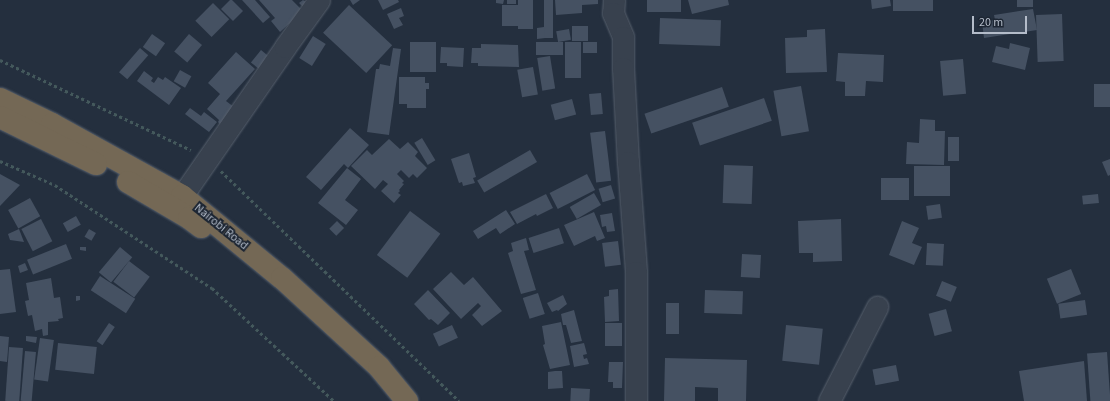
<!DOCTYPE html>
<html>
<head>
<meta charset="utf-8">
<style>
	body { margin:0 }
	#map { position:relative; width:1110px; height:401px; overflow:hidden; background:#242f3e; font-family:"Source Sans 3",sans-serif }
	div>[style] { position:absolute }
	.building>* { inset:0; background:#455162; transform-origin:0 0 }
	.path>* { height:2.5px; margin-top:-1.25px; transform-origin:0; background:repeating-linear-gradient(90deg,#44595c 0 3px,transparent 0 6px) }
	.roads { filter:drop-shadow(0 0 1px #565f6c) drop-shadow(0 0 1px #565f6c) }
	.street>* { height:21px; margin:-10.5px; padding:0 10.5px; transform-origin:10.5px; border-radius:10.5px; background:#38414e }
	.highway>* { height:22px; margin:-11px; padding:0 11px; transform-origin:11px; border-radius:11px; background:#746855 }
	span { translate:-50% -50%; white-space:nowrap; text-align:center; line-height:1.15; -webkit-text-stroke:4px #1d2633; paint-order:stroke }
	.street-label { font-size:12px; color:#b4bcc9 }
	.scale { position:absolute; left:972px; top:16px; width:55px; height:18px; box-sizing:border-box; border:2px solid #b4bcc9; border-top:0; padding-left:5px; font-size:12px; line-height:14px; white-space:nowrap; color:#b4bcc9; -webkit-text-stroke:3px #1d2633; paint-order:stroke }
</style>
</head>
<body>
<div id="map">
	<div class="building">
		<div style="clip-path:polygon(230px 0,232px 0,243px 11px,233px 21px,221px 9px)"></div>
		<div style="clip-path:polygon(242px 0,255px 0,270px 17px,263px 23px)"></div>
		<div style="clip-path:polygon(259px 0,292px 0,303px 11px,280px 32px,271px 21px,275px 18px)"></div>
		<div style="clip-path:polygon(303px 0,309px 4px,304px 8px,299px 3px)"></div>
		<div style="clip-path:polygon(350px 0,360px 0,353px 5px)"></div>
		<div style="clip-path:polygon(378px 0,398px 0,399px 2px,383px 10px)"></div>
		<div style="clip-path:polygon(496px 0,504px 0,503px 4px,496px 3px)"></div>
		<div style="left:507px;top:0;width:9px;height:4px"></div>
		<div style="left:518px;top:0;width:15px;height:29px"></div>
		<div style="left:544px;top:0;width:9px;height:38px"></div>
		<div style="clip-path:polygon(555px 0,598px 0,598px 4px,582px 5px,582px 13px,556px 15px)"></div>
		<div style="left:681px;top:0;width:12px;height:34px;rotate:90deg"></div>
		<div style="clip-path:polygon(688px 0,728px 0,729px 5px,692px 14px)"></div>
		<div style="clip-path:polygon(871px 0,890px 0,891px 6px,872px 9px)"></div>
		<div style="left:893px;top:0;width:40px;height:11px"></div>
		<div style="left:1017px;top:0;width:16px;height:7px"></div>
		<div style="left:213px;top:3px;width:23px;height:25px;rotate:45deg"></div>
		<div style="left:349px;top:5px;width:59px;height:38px;rotate:43deg"></div>
		<div style="left:502px;top:5px;width:16px;height:21px"></div>
		<div style="clip-path:polygon(401px 8px,404px 16px,399px 18px,403px 25px,394px 29px,387px 14px)"></div>
		<div style="clip-path:polygon(1033px 9px,1037px 30px,984px 38px,982px 22px,995px 20px,994px 15px)"></div>
		<div style="left:1062px;top:14px;width:47px;height:26px;rotate:88deg"></div>
		<div style="left:660px;top:18px;width:61px;height:26px;rotate:2deg"></div>
		<div style="left:572px;top:26px;width:16px;height:15px"></div>
		<div style="clip-path:polygon(544px 27px,545px 38px,537px 39px,537px 28px)"></div>
		<div style="left:569px;top:29px;width:11px;height:13px;rotate:80deg"></div>
		<div style="clip-path:polygon(825px 29px,827px 72px,786px 73px,785px 38px,807px 37px,807px 30px)"></div>
		<div style="left:152px;top:34px;width:16px;height:16px;rotate:35deg"></div>
		<div style="left:189px;top:34px;width:17px;height:23px;rotate:40deg"></div>
		<div style="left:313px;top:36px;width:15px;height:26px;rotate:32deg"></div>
		<div style="left:410px;top:42px;width:26px;height:30px"></div>
		<div style="left:563px;top:42px;width:13px;height:27px;rotate:90deg"></div>
		<div style="left:565px;top:42px;width:16px;height:36px"></div>
		<div style="left:583px;top:42px;width:14px;height:11px"></div>
		<div style="clip-path:polygon(1010px 43px,1030px 48px,1025px 70px,992px 62px,996px 46px,1009px 49px)"></div>
		<div style="clip-path:polygon(481px 44px,518px 45px,519px 67px,478px 66px,478px 63px,471px 63px,472px 48px,481px 48px)"></div>
		<div style="clip-path:polygon(441px 47px,464px 48px,463px 67px,447px 66px,447px 63px,440px 63px)"></div>
		<div style="left:140px;top:48px;width:11px;height:32px;rotate:41deg"></div>
		<div style="clip-path:polygon(393px 48px,401px 49px,389px 135px,367px 132px,376px 69px,379px 69px,380px 64px,390px 66px)"></div>
		<div style="left:261px;top:50px;width:13px;height:16px;rotate:39deg"></div>
		<div style="clip-path:polygon(236px 52px,255px 69px,226px 101px,234px 107px,223px 127px,218px 122px,219px 120px,207px 109px,220px 94px,208px 83px)"></div>
		<div style="clip-path:polygon(838px 53px,884px 55px,883px 82px,866px 81px,865px 96px,845px 96px,845px 82px,836px 81px)"></div>
		<div style="left:550px;top:56px;width:33px;height:13px;rotate:81deg"></div>
		<div style="left:963px;top:59px;width:35px;height:23px;rotate:85deg"></div>
		<div style="left:533px;top:67px;width:28px;height:16px;rotate:80deg"></div>
		<div style="left:180px;top:70px;width:13px;height:13px;rotate:29deg"></div>
		<div style="clip-path:polygon(144px 71px,153px 78px,151px 81px,154px 83px,158px 77px,163px 80px,165px 77px,181px 88px,169px 105px,137px 81px)"></div>
		<div style="clip-path:polygon(399px 77px,425px 77px,425px 83px,429px 83px,429px 89px,426px 89px,426px 108px,407px 108px,407px 104px,399px 104px)"></div>
		<div style="left:1110px;top:84px;width:23px;height:16px;rotate:90deg"></div>
		<div style="left:801px;top:86px;width:46px;height:28px;rotate:80deg"></div>
		<div style="left:722px;top:87px;width:21px;height:82px;rotate:71deg"></div>
		<div style="left:601px;top:93px;width:21px;height:12px;rotate:85deg"></div>
		<div style="left:764px;top:98px;width:24px;height:76px;rotate:71deg"></div>
		<div style="left:572px;top:99px;width:16px;height:22px;rotate:75deg"></div>
		<div style="clip-path:polygon(190px 108px,201px 116px,204px 112px,217px 122px,209px 132px,185px 114px)"></div>
		<div style="clip-path:polygon(920px 119px,935px 120px,935px 131px,945px 131px,944px 165px,906px 164px,907px 142px,919px 143px)"></div>
		<div style="clip-path:polygon(350px 128px,369px 145px,348px 168px,344px 164px,321px 190px,306px 177px)"></div>
		<div style="left:605px;top:131px;width:50px;height:15px;rotate:83deg"></div>
		<div style="left:948px;top:137px;width:11px;height:24px"></div>
		<div style="left:422px;top:138px;width:26px;height:9px;rotate:59deg"></div>
		<div style="clip-path:polygon(389px 139px,400px 149px,408px 142px,418px 152px,415px 156px,427px 168px,417px 178px,413px 174px,409px 178px,401px 170px,397px 174px,404px 181px,402px 183px,404px 184px,399px 190px,400px 191px,398px 193px,401px 195px,394px 203px,381px 191px,388px 184px,383px 180px,375px 189px,351px 166px,367px 150px,372px 155px)"></div>
		<div style="left:530px;top:150px;width:14px;height:61px;rotate:60deg"></div>
		<div style="clip-path:polygon(469px 153px,476px 177px,473px 178px,475px 183px,463px 186px,462px 182px,459px 183px,451px 159px)"></div>
		<div style="clip-path:polygon(1110px 159px,1110px 175px,1108px 176px,1102px 162px)"></div>
		<div style="left:724px;top:165px;width:29px;height:38px;rotate:2deg"></div>
		<div style="left:914px;top:166px;width:36px;height:30px"></div>
		<div style="clip-path:polygon(347px 168px,361px 179px,345px 200px,358px 210px,346px 225px,318px 203px)"></div>
		<div style="clip-path:polygon(0 174px,20px 185px,0 206px)"></div>
		<div style="left:587px;top:174px;width:18px;height:42px;rotate:63deg"></div>
		<div style="left:909px;top:178px;width:22px;height:28px;rotate:90deg"></div>
		<div style="left:611px;top:185px;width:14px;height:13px;rotate:73deg"></div>
		<div style="left:594px;top:193px;width:14px;height:28px;rotate:60deg"></div>
		<div style="clip-path:polygon(546px 194px,553px 208px,537px 216px,536px 214px,517px 224px,510px 212px)"></div>
		<div style="left:1098px;top:194px;width:9px;height:16px;rotate:84deg"></div>
		<div style="left:30px;top:198px;width:21px;height:25px;rotate:61deg"></div>
		<div style="left:940px;top:204px;width:14px;height:14px;rotate:82deg"></div>
		<div style="clip-path:polygon(506px 210px,515px 224px,500px 234px,496px 228px,478px 239px,473px 231px)"></div>
		<div style="left:410px;top:211px;width:38px;height:55px;rotate:37deg"></div>
		<div style="clip-path:polygon(594px 212px,605px 238px,597px 241px,595px 236px,574px 246px,564px 225px)"></div>
		<div style="clip-path:polygon(612px 213px,615px 231px,607px 232px,606px 226px,602px 227px,600px 215px)"></div>
		<div style="left:76px;top:216px;width:10px;height:15px;rotate:61deg"></div>
		<div style="left:41px;top:219px;width:25px;height:22px;rotate:63deg"></div>
		<div style="clip-path:polygon(841px 219px,842px 261px,813px 262px,813px 253px,799px 253px,798px 221px)"></div>
		<div style="left:337px;top:221px;width:10px;height:11px;rotate:45deg"></div>
		<div style="clip-path:polygon(902px 221px,919px 228px,912px 243px,922px 247px,914px 265px,889px 255px)"></div>
		<div style="left:559px;top:228px;width:16px;height:32px;rotate:72deg"></div>
		<div style="clip-path:polygon(19px 229px,24px 242px,10px 240px,8px 234px)"></div>
		<div style="left:89px;top:229px;width:8px;height:9px;rotate:30deg"></div>
		<div style="clip-path:polygon(526px 238px,529px 250px,524px 251px,536px 290px,521px 294px,508px 253px,513px 251px,511px 243px)"></div>
		<div style="left:618px;top:241px;width:24px;height:16px;rotate:83deg"></div>
		<div style="left:927px;top:243px;width:17px;height:22px;rotate:3deg"></div>
		<div style="left:66px;top:244px;width:16px;height:42px;rotate:68deg"></div>
		<div style="clip-path:polygon(80px 247px,86px 247px,86px 251px,80px 250px)"></div>
		<div style="left:120px;top:247px;width:16px;height:33px;rotate:40deg"></div>
		<div style="left:742px;top:254px;width:19px;height:23px;rotate:3deg"></div>
		<div style="left:129px;top:261px;width:26px;height:26px;rotate:37deg"></div>
		<div style="clip-path:polygon(25px 263px,28px 270px,20px 273px,18px 266px)"></div>
		<div style="clip-path:polygon(10px 269px,16px 312px,0 314px,0 270px)"></div>
		<div style="left:1071px;top:269px;width:27px;height:26px;rotate:68deg"></div>
		<div style="clip-path:polygon(451px 272px,464px 285px,473px 277px,502px 311px,482px 326px,472px 315px,481px 306px,478px 303px,461px 319px,433px 289px)"></div>
		<div style="left:100px;top:276px;width:42px;height:17px;rotate:33deg"></div>
		<div style="clip-path:polygon(51px 278px,54px 298px,60px 297px,63px 318px,58px 319px,59px 321px,48px 322px,48px 335px,43px 336px,42px 329px,35px 331px,32px 315px,28px 316px,25px 301px,29px 300px,26px 283px)"></div>
		<div style="left:942px;top:281px;width:16px;height:16px;rotate:22deg"></div>
		<div style="clip-path:polygon(618px 289px,619px 321px,605px 322px,604px 297px,609px 296px,609px 290px)"></div>
		<div style="clip-path:polygon(428px 290px,450px 313px,438px 325px,431px 319px,429px 320px,414px 304px)"></div>
		<div style="left:705px;top:290px;width:38px;height:23px;rotate:2deg"></div>
		<div style="left:538px;top:293px;width:22px;height:16px;rotate:72deg"></div>
		<div style="clip-path:polygon(563px 295px,567px 304px,558px 311px,557px 310px,552px 312px,547px 303px)"></div>
		<div style="clip-path:polygon(76px 296px,80px 296px,80px 300px,76px 301px)"></div>
		<div style="left:1085px;top:300px;width:15px;height:27px;rotate:82deg"></div>
		<div style="left:666px;top:303px;width:13px;height:31px"></div>
		<div style="left:946px;top:309px;width:23px;height:18px;rotate:75deg"></div>
		<div style="clip-path:polygon(574px 310px,582px 341px,571px 343px,566px 325px,563px 325px,561px 314px)"></div>
		<div style="clip-path:polygon(561px 322px,570px 365px,550px 369px,543px 345px,545px 344px,542px 326px)"></div>
		<div style="left:109px;top:323px;width:7px;height:22px;rotate:34deg"></div>
		<div style="left:605px;top:323px;width:17px;height:23px"></div>
		<div style="left:452px;top:325px;width:14px;height:21px;rotate:65deg"></div>
		<div style="left:786px;top:325px;width:37px;height:36px;rotate:6deg"></div>
		<div style="clip-path:polygon(0 336px,9px 337px,7px 362px,0 361px)"></div>
		<div style="clip-path:polygon(26px 336px,37px 337px,36px 343px,26px 341px)"></div>
		<div style="left:40px;top:338px;width:14px;height:42px;rotate:8deg"></div>
		<div style="left:58px;top:343px;width:39px;height:27px;rotate:6deg"></div>
		<div style="clip-path:polygon(584px 343px,587px 354px,583px 355px,584px 359px,587px 358px,589px 364px,574px 367px,570px 346px)"></div>
		<div style="left:9px;top:347px;width:14px;height:54px;rotate:4deg"></div>
		<div style="left:25px;top:351px;width:11px;height:50px;rotate:5deg"></div>
		<div style="left:1107px;top:352px;width:49px;height:20px;rotate:86deg"></div>
		<div style="clip-path:polygon(665px 358px,747px 360px,746px 401px,718px 401px,718px 388px,695px 387px,695px 401px,664px 401px)"></div>
		<div style="clip-path:polygon(1084px 361px,1087px 401px,1024px 401px,1019px 371px)"></div>
		<div style="clip-path:polygon(609px 362px,623px 362px,622px 388px,613px 388px,613px 382px,608px 382px)"></div>
		<div style="left:896px;top:365px;width:16px;height:24px;rotate:79deg"></div>
		<div style="clip-path:polygon(555px 371px,562px 371px,563px 388px,548px 389px,548px 372px)"></div>
		<div style="left:571px;top:388px;width:19px;height:13px;rotate:3deg"></div>
	</div>
	<div class="path">
		<div style="left:0;top:60px;width:211px;rotate:25.2deg"></div>
		<div style="left:0;top:161px;width:60px;rotate:23.6deg"></div>
		<div style="left:55px;top:185px;width:188px;rotate:33.3deg"></div>
		<div style="left:212px;top:288px;width:166px;rotate:42.8deg"></div>
		<div style="left:221px;top:171px;width:331px;rotate:44deg"></div>
	</div>
	<div class="roads">
		<div class="street">
			<div style="left:614px;top:0;width:13px;rotate:94deg"></div>
			<div style="left:613px;top:13px;width:26px;rotate:67deg"></div>
			<div style="left:623px;top:37px;width:31px;rotate:90deg"></div>
			<div style="left:623px;top:68px;width:94px;rotate:87deg"></div>
			<div style="left:628px;top:162px;width:110px;rotate:85.8deg"></div>
			<div style="left:636px;top:272px;width:129px;rotate:90deg"></div>
			<div style="left:182px;top:196px;width:181px;rotate:-55.3deg"></div>
			<div style="left:285px;top:47px;width:58px;rotate:-54.1deg"></div>
			<div style="left:829px;top:401px;width:106px;rotate:-62.9deg"></div>
		</div>
		<div class="highway">
			<div style="left:0;top:99px;width:58px;rotate:25.7deg"></div>
			<div style="left:52px;top:124px;width:149px;rotate:29deg"></div>
			<div style="left:182px;top:196px;width:129px;rotate:39.4deg"></div>
			<div style="left:282px;top:278px;width:132px;rotate:42.5deg"></div>
			<div style="left:379px;top:367px;width:44px;rotate:50.5deg"></div>
			<div style="left:0;top:117px;width:107px;rotate:26.1deg"></div>
			<div style="left:128px;top:182px;width:71px;rotate:30.5deg"></div>
			<div style="left:189px;top:218px;width:15px;rotate:37deg"></div>
		</div>
	</div>
	<div class="street-label">
		<span style="left:221px;top:227px;rotate:39deg">Nairobi Road</span>
	</div>
	<div class="scale">20 m</div>
</div>
</body>
</html>
